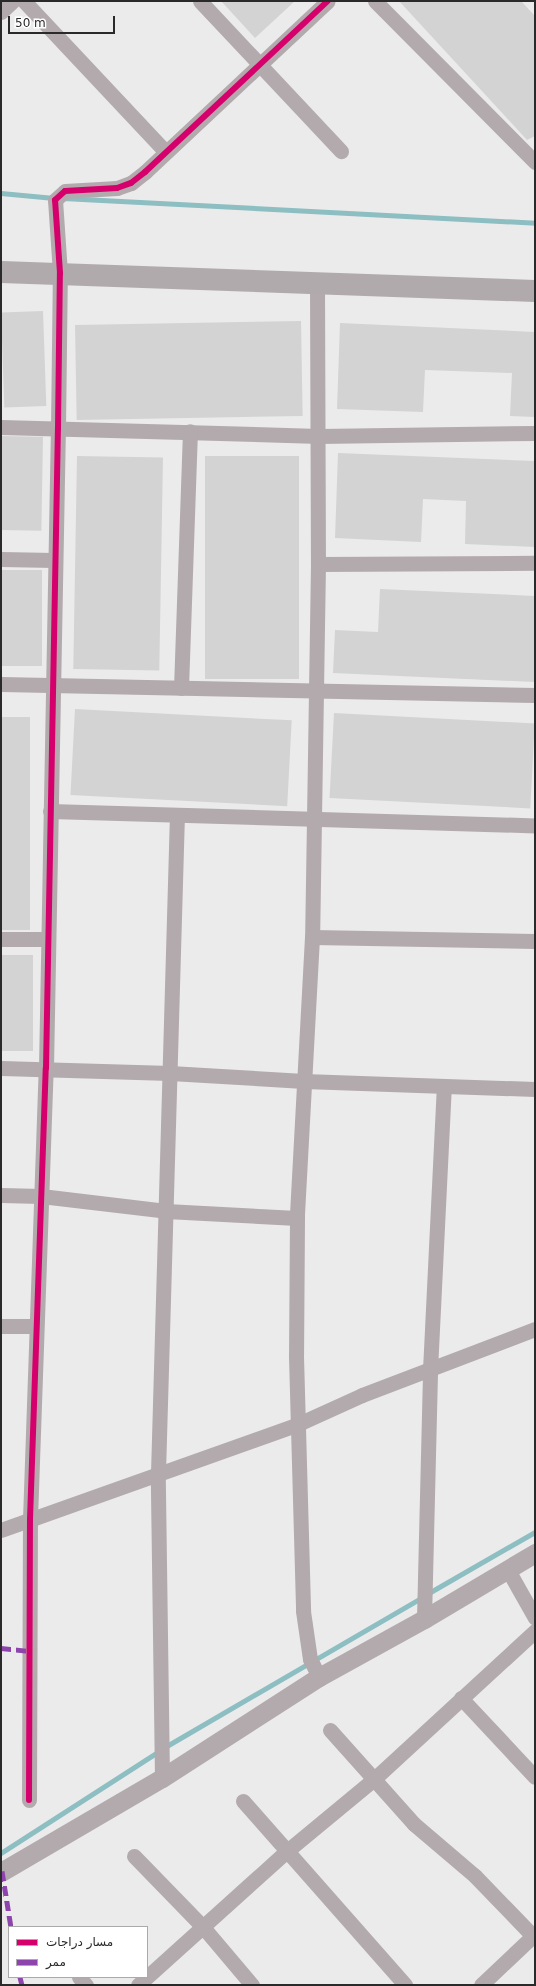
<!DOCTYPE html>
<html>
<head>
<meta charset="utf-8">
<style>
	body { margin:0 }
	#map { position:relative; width:536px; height:1986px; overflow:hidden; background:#ebebec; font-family:"DejaVu Sans","Noto Naskh Arabic",sans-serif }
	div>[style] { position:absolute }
	.stream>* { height:4.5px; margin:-2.25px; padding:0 2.25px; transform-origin:2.25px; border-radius:2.25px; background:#8cbec2 }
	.building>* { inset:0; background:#d3d3d3; transform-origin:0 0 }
	.minor>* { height:15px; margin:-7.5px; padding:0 7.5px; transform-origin:7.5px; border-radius:7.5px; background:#b3aaad }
	.tertiary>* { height:19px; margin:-9.5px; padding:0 9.5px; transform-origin:9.5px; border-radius:9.5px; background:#b3aaad }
	.secondary>* { height:22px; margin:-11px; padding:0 11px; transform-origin:11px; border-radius:11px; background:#b1aaac }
	.quiet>* { height:5px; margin-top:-2.5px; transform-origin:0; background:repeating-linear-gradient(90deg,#8e44ad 0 10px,transparent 0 15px) }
	.cycleway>* { height:6px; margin:-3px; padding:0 3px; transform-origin:3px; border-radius:3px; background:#d6006c }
	span { translate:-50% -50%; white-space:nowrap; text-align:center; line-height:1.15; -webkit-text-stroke:3.5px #fff; paint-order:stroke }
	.frame { position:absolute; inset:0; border:2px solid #2a2a2a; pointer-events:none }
	.legend { position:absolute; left:8px; top:1926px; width:140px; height:52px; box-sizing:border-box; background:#fff; border:1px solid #aaa; margin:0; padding:5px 7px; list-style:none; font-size:12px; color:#2a2a2a }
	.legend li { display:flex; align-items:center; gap:8px; height:20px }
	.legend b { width:20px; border:1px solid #aaa }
	.scale { position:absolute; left:8px; top:16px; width:107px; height:18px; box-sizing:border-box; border:2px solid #2a2a2a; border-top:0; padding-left:5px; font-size:12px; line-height:14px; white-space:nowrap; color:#2a2a2a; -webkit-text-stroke:3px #fff; paint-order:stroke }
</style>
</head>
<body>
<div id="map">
	<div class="stream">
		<div style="left:1px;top:193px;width:53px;rotate:5.4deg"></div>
		<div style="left:63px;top:198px;width:473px;rotate:3deg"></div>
		<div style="left:427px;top:1594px;width:125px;rotate:-29.9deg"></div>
		<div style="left:165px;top:1747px;width:296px;rotate:-30.2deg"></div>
		<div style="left:1px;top:1853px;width:188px;rotate:-32.8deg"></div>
	</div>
	<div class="building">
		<div style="clip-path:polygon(221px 1px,295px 1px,255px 38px)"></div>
		<div style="clip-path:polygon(399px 1px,521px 1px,535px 16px,535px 136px,527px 140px)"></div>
		<div style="left:43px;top:311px;width:95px;height:42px;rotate:88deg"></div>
		<div style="left:301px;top:321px;width:95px;height:226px;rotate:89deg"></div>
		<div style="clip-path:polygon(340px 323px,535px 332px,535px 417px,510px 416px,512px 373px,425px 370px,423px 412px,337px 409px)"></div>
		<div style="left:1px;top:436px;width:42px;height:94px;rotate:1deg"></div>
		<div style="clip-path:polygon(338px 453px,535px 461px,535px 547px,465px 544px,466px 501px,423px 499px,421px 542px,335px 538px)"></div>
		<div style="left:77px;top:456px;width:86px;height:213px;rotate:1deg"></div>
		<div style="left:205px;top:456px;width:94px;height:223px"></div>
		<div style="left:1px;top:570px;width:41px;height:96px"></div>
		<div style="clip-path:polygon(380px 589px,535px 596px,535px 682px,333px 673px,335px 630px,378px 632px)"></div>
		<div style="left:75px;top:709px;width:217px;height:86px;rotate:3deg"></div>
		<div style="left:334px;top:713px;width:201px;height:85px;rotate:3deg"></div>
		<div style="left:1px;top:717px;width:29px;height:213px"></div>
		<div style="left:1px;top:955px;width:32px;height:96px"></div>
	</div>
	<div class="minor">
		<div style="left:24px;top:1px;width:207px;rotate:46.8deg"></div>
		<div style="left:200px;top:1px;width:206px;rotate:46.8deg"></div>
		<div style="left:375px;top:1px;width:227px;rotate:45.2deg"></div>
		<div style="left:1px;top:12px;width:16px;rotate:-43deg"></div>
		<div style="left:317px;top:284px;width:280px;rotate:89.8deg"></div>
		<div style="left:318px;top:564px;width:373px;rotate:90.9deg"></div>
		<div style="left:312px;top:937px;width:281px;rotate:93.1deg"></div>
		<div style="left:297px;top:1218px;width:138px;rotate:90.4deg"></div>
		<div style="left:296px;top:1356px;width:255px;rotate:88.4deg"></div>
		<div style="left:303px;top:1611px;width:49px;rotate:81.7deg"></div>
		<div style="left:310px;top:1659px;width:20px;rotate:63deg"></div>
		<div style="left:1px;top:427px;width:318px;rotate:1.6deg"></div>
		<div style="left:319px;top:436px;width:216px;rotate:-0.8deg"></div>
		<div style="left:1px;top:559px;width:53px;rotate:1.1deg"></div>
		<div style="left:318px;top:564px;width:217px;rotate:-0.3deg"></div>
		<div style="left:1px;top:684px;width:534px;rotate:1.18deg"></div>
		<div style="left:181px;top:688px;width:257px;rotate:-88deg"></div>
		<div style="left:50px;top:811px;width:485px;rotate:1.7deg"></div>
		<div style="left:312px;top:937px;width:223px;rotate:1deg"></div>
		<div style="left:1px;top:939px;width:46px"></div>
		<div style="left:1px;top:1068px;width:169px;rotate:1.7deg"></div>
		<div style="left:170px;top:1073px;width:134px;rotate:3.4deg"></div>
		<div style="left:304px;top:1081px;width:231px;rotate:2deg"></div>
		<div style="left:1px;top:1195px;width:40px;rotate:1.4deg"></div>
		<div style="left:41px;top:1196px;width:126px;rotate:6.8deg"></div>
		<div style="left:166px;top:1211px;width:131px;rotate:3.1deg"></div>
		<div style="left:1px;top:1326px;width:34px"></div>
		<div style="left:1px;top:1530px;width:313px;rotate:-19.6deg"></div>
		<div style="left:296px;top:1425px;width:72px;rotate:-24.4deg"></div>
		<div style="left:362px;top:1395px;width:185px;rotate:-20.9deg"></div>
		<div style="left:508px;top:1570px;width:55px;rotate:60.6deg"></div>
		<div style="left:424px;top:1619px;width:249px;rotate:-88.6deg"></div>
		<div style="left:430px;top:1370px;width:283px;rotate:-87.2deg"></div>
		<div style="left:461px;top:1698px;width:108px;rotate:46.9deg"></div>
		<div style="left:330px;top:1730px;width:126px;rotate:48.2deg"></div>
		<div style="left:414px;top:1824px;width:80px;rotate:40.4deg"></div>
		<div style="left:475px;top:1876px;width:83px;rotate:46deg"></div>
		<div style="left:162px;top:1778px;width:305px;rotate:-90.8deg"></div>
		<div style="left:158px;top:1473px;width:658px;rotate:-88.35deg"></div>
		<div style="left:29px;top:1800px;width:281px;rotate:-89.8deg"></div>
		<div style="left:30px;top:1519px;width:451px;rotate:-88deg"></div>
		<div style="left:46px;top:1068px;width:640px;rotate:-88.93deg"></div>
		<div style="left:58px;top:428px;width:155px;rotate:-89.3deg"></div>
		<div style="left:60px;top:273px;width:73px;rotate:-93.9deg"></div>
		<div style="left:55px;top:200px;width:13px;rotate:-42deg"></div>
		<div style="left:65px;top:191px;width:52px;rotate:-3.3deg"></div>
		<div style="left:117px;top:188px;width:15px;rotate:-20deg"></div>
		<div style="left:131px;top:183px;width:18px;rotate:-38deg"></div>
		<div style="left:145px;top:172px;width:250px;rotate:-43.1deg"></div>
		<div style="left:243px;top:1801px;width:245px;rotate:48.6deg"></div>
		<div style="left:134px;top:1856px;width:99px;rotate:45.8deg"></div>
		<div style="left:203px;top:1927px;width:76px;rotate:49.8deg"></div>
		<div style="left:79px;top:1977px;width:11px;rotate:49deg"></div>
		<div style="left:138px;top:1985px;width:200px;rotate:-42deg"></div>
		<div style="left:287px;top:1851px;width:113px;rotate:-39.6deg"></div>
		<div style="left:374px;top:1779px;width:219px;rotate:-42.6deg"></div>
		<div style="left:481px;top:1985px;width:74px;rotate:-43.4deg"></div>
	</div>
	<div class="tertiary">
		<div style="left:1px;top:1872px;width:186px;rotate:-30.3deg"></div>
		<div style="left:162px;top:1778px;width:187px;rotate:-32.8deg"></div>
		<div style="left:319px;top:1677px;width:120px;rotate:-28.9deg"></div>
		<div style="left:424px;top:1619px;width:129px;rotate:-30.7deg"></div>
	</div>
	<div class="secondary">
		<div style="left:1px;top:272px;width:534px;rotate:2.04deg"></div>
	</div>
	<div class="quiet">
		<div style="left:1px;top:1648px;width:30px;rotate:6deg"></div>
		<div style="left:2px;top:1871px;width:57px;rotate:80.9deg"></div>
		<div style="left:20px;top:1977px;width:8px;rotate:76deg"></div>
	</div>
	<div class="cycleway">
		<div style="left:29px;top:1800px;width:281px;rotate:-89.8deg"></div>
		<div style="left:30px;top:1519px;width:451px;rotate:-88deg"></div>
		<div style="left:46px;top:1068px;width:640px;rotate:-88.93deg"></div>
		<div style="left:58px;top:428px;width:155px;rotate:-89.3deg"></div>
		<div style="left:60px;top:273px;width:73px;rotate:-93.9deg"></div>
		<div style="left:55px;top:200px;width:13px;rotate:-42deg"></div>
		<div style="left:65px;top:191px;width:52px;rotate:-3.3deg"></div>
		<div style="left:117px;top:188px;width:15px;rotate:-20deg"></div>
		<div style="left:131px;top:183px;width:18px;rotate:-38deg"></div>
		<div style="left:145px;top:172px;width:250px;rotate:-43.1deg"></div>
	</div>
	<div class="frame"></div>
	<ul class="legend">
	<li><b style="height:5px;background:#d6006c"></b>مسار دراجات</li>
	<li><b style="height:5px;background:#8e44ad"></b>ممر</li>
	</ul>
	<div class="scale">50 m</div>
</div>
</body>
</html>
